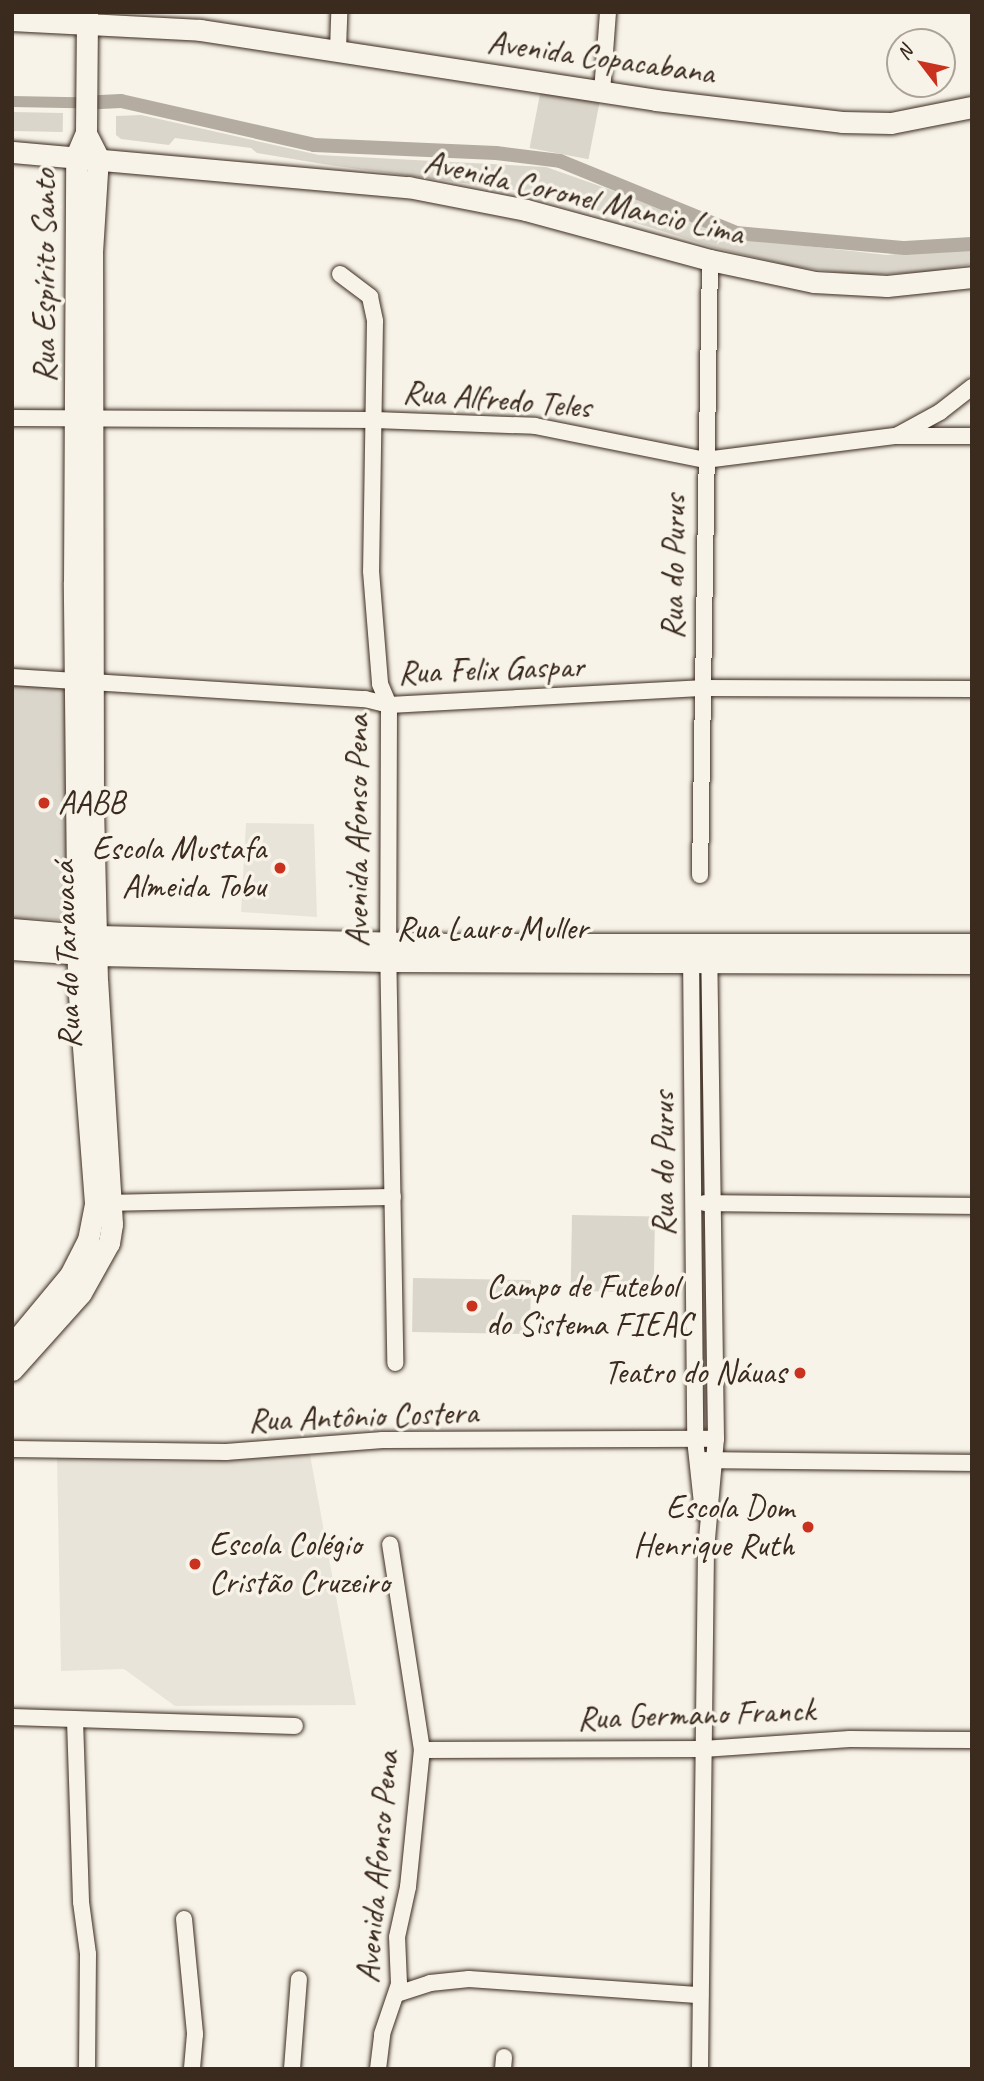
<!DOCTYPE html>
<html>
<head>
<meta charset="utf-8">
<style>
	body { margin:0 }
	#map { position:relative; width:984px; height:2081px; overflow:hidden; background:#f7f3e8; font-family:Caveat,sans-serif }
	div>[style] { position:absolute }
	.built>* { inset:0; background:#e9e4d9 }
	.green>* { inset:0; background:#dbd6cb; transform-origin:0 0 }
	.water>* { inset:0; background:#b4aca0; transform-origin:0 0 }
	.canal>* { height:14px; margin:-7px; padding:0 7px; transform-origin:7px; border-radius:7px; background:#b4aca0 }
	.roads { filter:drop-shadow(0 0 2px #3b2a1e) drop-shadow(0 0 2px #3b2a1e) }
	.street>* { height:16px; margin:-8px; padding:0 8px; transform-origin:8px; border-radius:8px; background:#f7f3e8 }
	.secondary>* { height:21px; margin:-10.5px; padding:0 10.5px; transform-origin:10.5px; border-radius:10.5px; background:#f7f3e8 }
	.dots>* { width:19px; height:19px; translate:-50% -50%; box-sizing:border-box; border:4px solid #f7f3e8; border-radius:50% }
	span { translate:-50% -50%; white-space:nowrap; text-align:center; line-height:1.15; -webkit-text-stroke:7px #f7f3e8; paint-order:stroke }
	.street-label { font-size:33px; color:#3b2a1e }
	.poi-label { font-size:33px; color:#3b2a1e }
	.left { translate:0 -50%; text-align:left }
	.right { translate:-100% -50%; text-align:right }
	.frame { position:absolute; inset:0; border:14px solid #3b2a1e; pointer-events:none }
	.north { position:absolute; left:886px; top:28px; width:70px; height:70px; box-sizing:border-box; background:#f7f3e8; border:2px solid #aca397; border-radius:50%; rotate:302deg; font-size:19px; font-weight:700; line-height:28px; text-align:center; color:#3b2a1e }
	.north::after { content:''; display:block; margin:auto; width:24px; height:32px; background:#c8321e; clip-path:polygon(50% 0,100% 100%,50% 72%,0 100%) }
</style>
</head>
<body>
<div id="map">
	<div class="built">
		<div style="clip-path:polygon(246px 823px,314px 824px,317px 917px,241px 912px)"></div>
		<div style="clip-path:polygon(310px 1455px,356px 1705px,175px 1706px,124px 1669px,61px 1671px,57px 1458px)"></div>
	</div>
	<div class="green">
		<div style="left:541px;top:89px;width:60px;height:60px;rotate:11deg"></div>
		<div style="left:12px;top:112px;width:51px;height:19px;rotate:1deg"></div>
		<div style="clip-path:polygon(141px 115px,319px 155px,546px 167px,753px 240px,887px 255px,972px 246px,972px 264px,928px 272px,857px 275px,791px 266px,712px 247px,545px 194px,329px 165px,257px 153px,251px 148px,175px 138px,169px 145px,121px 139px,116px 135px,116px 116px)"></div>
		<div style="left:12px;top:685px;width:65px;height:233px;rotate:2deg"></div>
		<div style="left:572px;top:1215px;width:83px;height:76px;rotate:1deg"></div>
		<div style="left:413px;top:1278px;width:118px;height:54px;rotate:1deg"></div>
	</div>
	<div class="water">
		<div style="left:12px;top:96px;width:66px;height:11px;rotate:1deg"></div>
	</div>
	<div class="canal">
		<div style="left:80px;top:103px;width:41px;rotate:-2.8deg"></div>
		<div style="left:121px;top:101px;width:198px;rotate:12.8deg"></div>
		<div style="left:314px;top:145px;width:182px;rotate:2.5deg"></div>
		<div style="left:496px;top:153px;width:64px;rotate:7.1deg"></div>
		<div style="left:560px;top:161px;width:190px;rotate:22.2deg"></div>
		<div style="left:736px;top:233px;width:170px;rotate:5.1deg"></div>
		<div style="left:905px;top:248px;width:67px;rotate:-3.4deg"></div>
	</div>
	<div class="roads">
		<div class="street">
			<div style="left:338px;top:50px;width:38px;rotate:-88deg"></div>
			<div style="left:602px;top:92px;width:80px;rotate:-85.7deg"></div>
			<div style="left:340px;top:274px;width:38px;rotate:37deg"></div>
			<div style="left:370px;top:297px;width:25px;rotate:78deg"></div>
			<div style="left:375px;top:321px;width:250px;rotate:90.9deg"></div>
			<div style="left:371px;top:571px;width:113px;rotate:85.4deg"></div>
			<div style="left:380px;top:684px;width:23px;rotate:67deg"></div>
			<div style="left:389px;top:705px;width:237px;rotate:90.2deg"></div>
			<div style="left:388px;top:942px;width:421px;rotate:89deg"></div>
			<div style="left:12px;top:418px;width:363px;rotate:0.3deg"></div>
			<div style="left:375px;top:420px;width:160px;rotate:2.1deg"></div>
			<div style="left:535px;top:426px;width:173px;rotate:11.3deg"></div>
			<div style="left:705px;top:460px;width:193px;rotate:-7.2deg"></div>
			<div style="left:896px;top:436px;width:76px"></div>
			<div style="left:898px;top:435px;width:48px;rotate:-28.7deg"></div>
			<div style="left:940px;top:412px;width:41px;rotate:-38deg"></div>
			<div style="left:12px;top:677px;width:354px;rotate:3.6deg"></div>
			<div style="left:365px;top:699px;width:25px;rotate:14deg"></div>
			<div style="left:389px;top:705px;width:312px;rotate:-3.1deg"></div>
			<div style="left:701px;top:688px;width:271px;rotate:0.2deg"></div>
			<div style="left:700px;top:875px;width:615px;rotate:-89.07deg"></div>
			<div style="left:691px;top:951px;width:488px;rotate:89.5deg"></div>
			<div style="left:695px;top:1439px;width:74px;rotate:83.8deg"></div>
			<div style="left:101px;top:1203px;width:292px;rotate:-1.2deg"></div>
			<div style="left:705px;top:1203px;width:267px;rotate:0.6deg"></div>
			<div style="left:12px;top:1449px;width:214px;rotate:0.8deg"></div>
			<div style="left:226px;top:1452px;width:157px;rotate:-4.4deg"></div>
			<div style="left:383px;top:1440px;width:333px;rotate:-0.2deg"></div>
			<div style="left:703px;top:1460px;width:269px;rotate:0.6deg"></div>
			<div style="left:12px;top:1717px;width:283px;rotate:1.8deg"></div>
			<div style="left:75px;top:1720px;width:182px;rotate:88.1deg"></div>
			<div style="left:81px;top:1902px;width:52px;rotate:82.3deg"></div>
			<div style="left:88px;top:1954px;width:115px;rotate:90.5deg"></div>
			<div style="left:422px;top:1750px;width:281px;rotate:-0.2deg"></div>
			<div style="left:703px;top:1749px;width:147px;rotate:-3.9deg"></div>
			<div style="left:850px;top:1739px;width:122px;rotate:0.5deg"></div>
			<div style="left:184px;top:1919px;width:116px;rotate:84.5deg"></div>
			<div style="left:195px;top:2034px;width:35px;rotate:95deg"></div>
			<div style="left:397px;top:1994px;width:35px;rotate:-18deg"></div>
			<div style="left:430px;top:1983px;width:39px;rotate:-6deg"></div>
			<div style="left:469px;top:1979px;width:232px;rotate:4deg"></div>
			<div style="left:292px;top:2069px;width:90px;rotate:-85.6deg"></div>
			<div style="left:378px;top:2069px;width:35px;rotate:-83deg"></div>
			<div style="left:382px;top:2034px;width:53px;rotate:-71.2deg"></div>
			<div style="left:399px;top:1984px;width:47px;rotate:-92.4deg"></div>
			<div style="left:397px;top:1937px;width:51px;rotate:-77.6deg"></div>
			<div style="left:408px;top:1887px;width:138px;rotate:-84.2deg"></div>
			<div style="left:422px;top:1750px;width:208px;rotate:-98.8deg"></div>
			<div style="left:503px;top:2069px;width:12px;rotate:-85deg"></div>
			<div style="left:700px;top:2069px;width:519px;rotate:-89.34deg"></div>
			<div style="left:706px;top:1550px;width:111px;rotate:-84.9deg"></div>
			<div style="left:716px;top:1439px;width:487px;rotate:-90.8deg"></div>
		</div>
		<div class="secondary">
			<div style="left:12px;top:20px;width:188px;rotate:3deg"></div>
			<div style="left:200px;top:30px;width:461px;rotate:8.7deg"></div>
			<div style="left:656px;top:100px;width:187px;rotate:6.7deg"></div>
			<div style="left:842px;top:122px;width:49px;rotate:1.2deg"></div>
			<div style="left:891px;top:123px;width:83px;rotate:-11.2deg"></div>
			<div style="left:12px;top:152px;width:398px;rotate:5.1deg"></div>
			<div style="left:408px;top:187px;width:120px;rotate:11deg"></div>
			<div style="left:526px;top:210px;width:191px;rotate:15.2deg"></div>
			<div style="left:710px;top:260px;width:106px;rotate:11.9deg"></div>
			<div style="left:814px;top:282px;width:73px;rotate:3.1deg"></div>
			<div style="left:887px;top:286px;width:85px;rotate:-6deg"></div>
			<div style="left:12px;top:929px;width:85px;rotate:4.7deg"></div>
			<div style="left:97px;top:936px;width:364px;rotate:1.3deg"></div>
			<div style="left:461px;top:944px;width:511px"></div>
			<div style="left:12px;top:949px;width:85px;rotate:4deg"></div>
			<div style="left:97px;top:955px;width:291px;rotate:1.2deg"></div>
			<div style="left:388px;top:961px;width:584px;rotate:0.2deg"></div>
			<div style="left:12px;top:1345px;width:91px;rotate:-50.4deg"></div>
			<div style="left:70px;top:1275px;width:39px;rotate:-63deg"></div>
			<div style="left:88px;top:1240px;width:38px;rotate:-79deg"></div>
			<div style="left:95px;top:1203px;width:222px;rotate:-94.4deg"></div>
			<div style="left:78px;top:982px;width:400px;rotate:-90.6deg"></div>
			<div style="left:74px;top:582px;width:426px;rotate:-89.7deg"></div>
			<div style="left:76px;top:156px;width:25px;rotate:-67deg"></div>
			<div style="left:86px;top:133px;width:121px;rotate:-89.5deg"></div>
			<div style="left:12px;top:1370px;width:103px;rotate:-48.1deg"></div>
			<div style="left:81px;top:1293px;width:57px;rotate:-60.8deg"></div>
			<div style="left:109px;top:1243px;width:19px;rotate:-81deg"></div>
			<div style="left:112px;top:1224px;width:243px;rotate:-93.5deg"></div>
			<div style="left:97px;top:981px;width:183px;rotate:-91.3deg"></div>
			<div style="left:93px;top:798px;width:546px;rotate:-90.1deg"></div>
			<div style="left:92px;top:252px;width:95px;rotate:-86.4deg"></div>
			<div style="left:98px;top:157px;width:27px;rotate:-117deg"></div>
		</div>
	</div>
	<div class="dots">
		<div style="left:44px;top:803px;background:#c8321e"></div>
		<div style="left:280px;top:868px;background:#c8321e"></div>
		<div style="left:472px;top:1306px;background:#c8321e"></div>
		<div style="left:800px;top:1373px;background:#c8321e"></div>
		<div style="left:808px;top:1527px;background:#c8321e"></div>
		<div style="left:195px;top:1564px;background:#c8321e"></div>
	</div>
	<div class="street-label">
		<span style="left:601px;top:58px;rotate:8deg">Avenida Copacabana</span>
		<span style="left:584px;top:198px;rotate:13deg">Avenida Coronel Mancio Lima</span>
		<span style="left:45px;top:276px;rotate:-90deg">Rua Espírito Santo</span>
		<span style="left:497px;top:400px;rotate:5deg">Rua Alfredo Teles</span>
		<span style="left:674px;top:567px;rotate:-89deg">Rua do Purus</span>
		<span style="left:491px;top:670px;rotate:-2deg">Rua Felix Gaspar</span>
		<span style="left:358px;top:831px;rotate:-90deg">Avenida Afonso Pena</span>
		<span style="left:492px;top:929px">Rua Lauro Muller</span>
		<span style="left:67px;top:955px;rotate:-92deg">Rua do Tarauacá</span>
		<span style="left:664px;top:1164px;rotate:-90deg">Rua do Purus</span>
		<span style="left:363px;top:1417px;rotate:-2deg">Rua Antônio Costera</span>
		<span style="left:696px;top:1715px;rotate:-2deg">Rua Germano Franck</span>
		<span style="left:378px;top:1867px;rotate:-85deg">Avenida Afonso Pena</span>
	</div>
	<div class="poi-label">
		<span class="left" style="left:58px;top:803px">AABB</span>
		<span class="right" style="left:266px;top:868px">Escola Mustafa<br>Almeida Tobu</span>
		<span class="left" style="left:486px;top:1306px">Campo de Futebol<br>do Sistema FIEAC</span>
		<span class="right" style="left:786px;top:1373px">Teatro do Náuas</span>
		<span class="right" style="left:794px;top:1527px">Escola Dom<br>Henrique Ruth</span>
		<span class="left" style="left:209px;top:1564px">Escola Colégio<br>Cristão Cruzeiro</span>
	</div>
	<div class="frame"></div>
	<div class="north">N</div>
</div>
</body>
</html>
